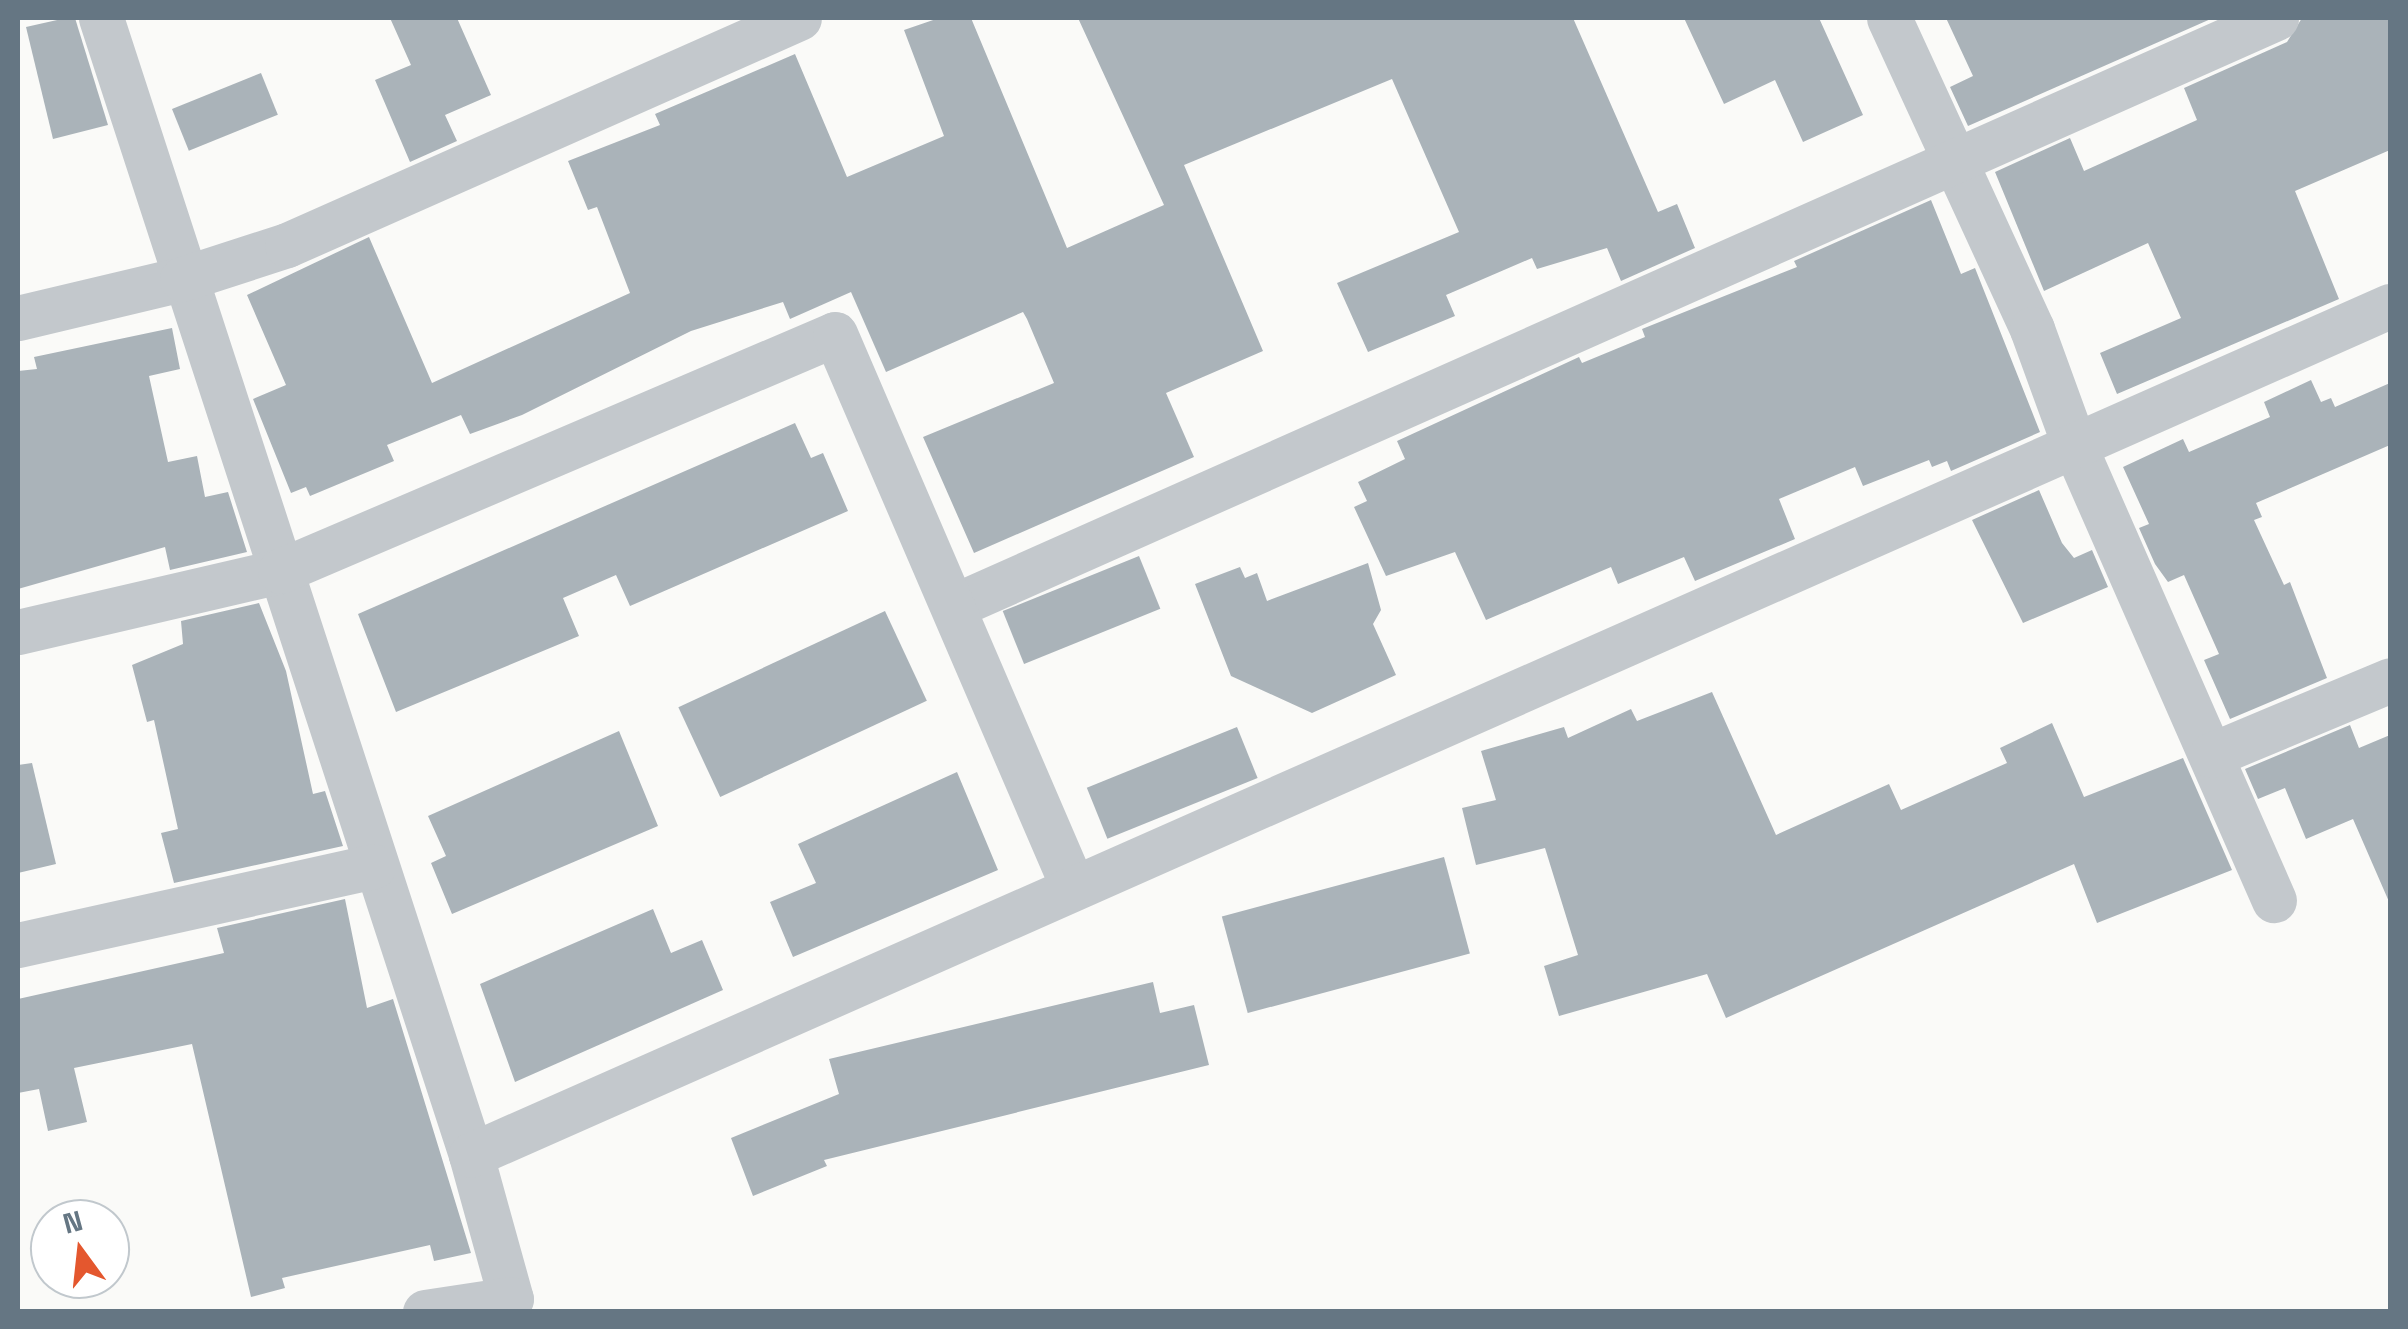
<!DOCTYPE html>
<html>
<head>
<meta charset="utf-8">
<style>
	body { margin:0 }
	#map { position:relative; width:2408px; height:1329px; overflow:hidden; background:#fafaf8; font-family:"Space Grotesk",sans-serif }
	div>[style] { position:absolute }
	.building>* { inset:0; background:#aab3b9; transform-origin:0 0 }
	.minor>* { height:45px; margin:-22.5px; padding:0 22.5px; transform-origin:22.5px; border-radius:22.5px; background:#c3c8cc }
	span { translate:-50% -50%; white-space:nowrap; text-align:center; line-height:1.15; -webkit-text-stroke:10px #fff; paint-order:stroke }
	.frame { position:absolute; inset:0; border:20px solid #657683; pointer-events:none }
	.north { position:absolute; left:30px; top:1199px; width:100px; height:100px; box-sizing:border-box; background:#fff; border:2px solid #c1c8cd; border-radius:50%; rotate:345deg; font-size:28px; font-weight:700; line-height:40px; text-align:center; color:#657683 }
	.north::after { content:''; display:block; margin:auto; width:35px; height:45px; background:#e4572e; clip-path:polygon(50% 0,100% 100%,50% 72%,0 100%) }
</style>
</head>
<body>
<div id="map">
	<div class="building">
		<div style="clip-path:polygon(66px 18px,75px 18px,108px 125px,53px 139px,26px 27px)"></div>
		<div style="clip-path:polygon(390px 18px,457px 18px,491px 95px,445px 115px,457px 141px,410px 162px,375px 80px,411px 65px)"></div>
		<div style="clip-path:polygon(939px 18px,971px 18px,1067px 248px,1164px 205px,1078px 18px,1573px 18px,1658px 212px,1677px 204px,1695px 248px,1621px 281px,1607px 248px,1537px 269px,1532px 258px,1446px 295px,1455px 316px,1368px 352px,1337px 283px,1459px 232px,1392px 79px,1184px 165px,1263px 351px,1166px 393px,1194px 457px,974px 553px,923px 437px,1054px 383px,1027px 319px,1023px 312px,886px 372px,851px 292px,790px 319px,783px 302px,691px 331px,522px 415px,470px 434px,461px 415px,387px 445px,394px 461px,310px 496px,306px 487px,291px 493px,253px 399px,286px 385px,247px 295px,369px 237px,432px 383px,630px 293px,597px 207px,588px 210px,568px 161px,660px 125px,655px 114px,795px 54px,847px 177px,944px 136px,904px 30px)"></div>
		<div style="clip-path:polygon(1684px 18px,1819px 18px,1863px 115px,1803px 142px,1775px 80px,1724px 104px)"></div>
		<div style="clip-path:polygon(1946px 18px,2213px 18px,1968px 126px,1950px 87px,1973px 76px)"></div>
		<div style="clip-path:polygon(2302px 18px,2390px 18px,2390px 150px,2295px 191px,2339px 299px,2117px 394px,2100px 353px,2181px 318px,2148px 243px,2044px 291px,1995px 172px,2070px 138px,2084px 171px,2197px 120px,2184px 88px,2287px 42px)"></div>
		<div style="left:261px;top:73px;width:45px;height:96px;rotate:68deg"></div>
		<div style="clip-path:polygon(1931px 200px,1961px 274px,1975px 268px,2040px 432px,1951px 471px,1947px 461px,1932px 467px,1929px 460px,1863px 486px,1855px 467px,1779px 499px,1795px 539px,1695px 581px,1684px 557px,1618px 584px,1611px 567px,1486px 620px,1455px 552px,1386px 576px,1354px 507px,1367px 501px,1358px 482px,1405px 459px,1397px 441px,1579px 357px,1582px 363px,1645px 337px,1642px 329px,1797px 267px,1794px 261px)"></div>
		<div style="clip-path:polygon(172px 328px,180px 369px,149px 376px,168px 462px,197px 456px,205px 497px,228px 492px,247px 552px,170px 570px,165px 547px,18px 589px,18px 371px,37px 369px,34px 357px)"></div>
		<div style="clip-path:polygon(2311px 380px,2321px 402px,2331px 398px,2335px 407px,2390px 383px,2390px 445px,2256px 503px,2262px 517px,2254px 520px,2284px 585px,2290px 582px,2327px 678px,2230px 719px,2204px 660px,2219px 654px,2184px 575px,2168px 582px,2155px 564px,2139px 528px,2149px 524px,2123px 467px,2183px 439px,2189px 452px,2270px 417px,2264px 402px)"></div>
		<div style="clip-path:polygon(795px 423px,811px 458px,823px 453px,848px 511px,630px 606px,616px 575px,563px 598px,579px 636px,396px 712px,358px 614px)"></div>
		<div style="clip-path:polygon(2039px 490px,2062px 543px,2074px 558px,2092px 550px,2108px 587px,2023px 623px,1972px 520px)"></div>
		<div style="left:1139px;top:556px;width:57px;height:147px;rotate:68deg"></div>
		<div style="clip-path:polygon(1368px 563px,1381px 610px,1373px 624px,1396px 675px,1312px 713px,1231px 676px,1195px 584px,1240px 567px,1245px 578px,1257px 573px,1267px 601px)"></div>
		<div style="clip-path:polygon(259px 603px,286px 671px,313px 794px,325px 791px,343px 846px,174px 883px,161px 833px,178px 829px,154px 720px,147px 722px,132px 665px,183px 644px,181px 621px)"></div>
		<div style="left:885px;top:611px;width:99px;height:228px;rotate:65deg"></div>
		<div style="clip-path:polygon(1712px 692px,1776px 835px,1889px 784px,1901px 810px,2007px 763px,2000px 748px,2052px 723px,2084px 797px,2183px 758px,2232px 870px,2097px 923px,2074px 864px,1726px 1018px,1707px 974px,1559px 1016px,1544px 966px,1578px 955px,1545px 848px,1476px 865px,1462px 808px,1496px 800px,1481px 751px,1564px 727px,1568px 738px,1631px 709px,1637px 721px)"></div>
		<div style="clip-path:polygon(2350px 725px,2359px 748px,2390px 735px,2390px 904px,2353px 819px,2306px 839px,2285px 788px,2258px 799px,2245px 769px)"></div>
		<div style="left:1237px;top:727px;width:55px;height:162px;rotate:68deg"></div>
		<div style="clip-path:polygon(619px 731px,658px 826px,452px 914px,431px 863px,446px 856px,428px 816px)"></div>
		<div style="clip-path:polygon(32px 763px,56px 864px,18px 873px,18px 765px)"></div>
		<div style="clip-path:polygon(957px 772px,998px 870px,793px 957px,770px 902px,816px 883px,798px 844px)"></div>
		<div style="left:1444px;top:857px;width:100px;height:230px;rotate:75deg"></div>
		<div style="clip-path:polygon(345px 899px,367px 1008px,393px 999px,471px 1253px,434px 1261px,430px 1245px,282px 1278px,285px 1288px,251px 1297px,192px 1044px,74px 1068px,87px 1122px,48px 1131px,39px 1089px,18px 1093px,18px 999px,224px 953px,217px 928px)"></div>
		<div style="clip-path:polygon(653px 909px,671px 953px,702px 940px,723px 990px,515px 1082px,480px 984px)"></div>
		<div style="clip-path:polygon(1153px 982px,1160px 1013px,1194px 1005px,1209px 1065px,824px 1160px,827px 1166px,753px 1196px,731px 1138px,839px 1094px,829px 1059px)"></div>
	</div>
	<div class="minor">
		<div style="left:101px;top:18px;width:1196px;rotate:71.97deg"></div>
		<div style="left:471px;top:1155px;width:149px;rotate:74.5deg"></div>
		<div style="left:511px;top:1299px;width:87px;rotate:171.4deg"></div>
		<div style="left:1889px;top:18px;width:342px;rotate:65.3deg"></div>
		<div style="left:2032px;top:329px;width:126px;rotate:70deg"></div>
		<div style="left:2075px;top:447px;width:495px;rotate:66.3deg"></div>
		<div style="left:18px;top:318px;width:169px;rotate:-13.4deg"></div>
		<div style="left:182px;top:279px;width:110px;rotate:-17.9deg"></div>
		<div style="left:287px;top:245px;width:560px;rotate:-23.91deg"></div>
		<div style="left:954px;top:606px;width:1447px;rotate:-23.98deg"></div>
		<div style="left:18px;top:632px;width:269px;rotate:-13.1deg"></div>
		<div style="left:280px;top:571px;width:603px;rotate:-23.12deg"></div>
		<div style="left:835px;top:334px;width:600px;rotate:66.73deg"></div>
		<div style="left:2211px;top:755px;width:194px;rotate:-22.7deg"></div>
		<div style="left:18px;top:945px;width:364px;rotate:-12.5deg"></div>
		<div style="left:471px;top:1155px;width:2098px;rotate:-23.87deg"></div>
	</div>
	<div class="frame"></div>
	<div class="north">N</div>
</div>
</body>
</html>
